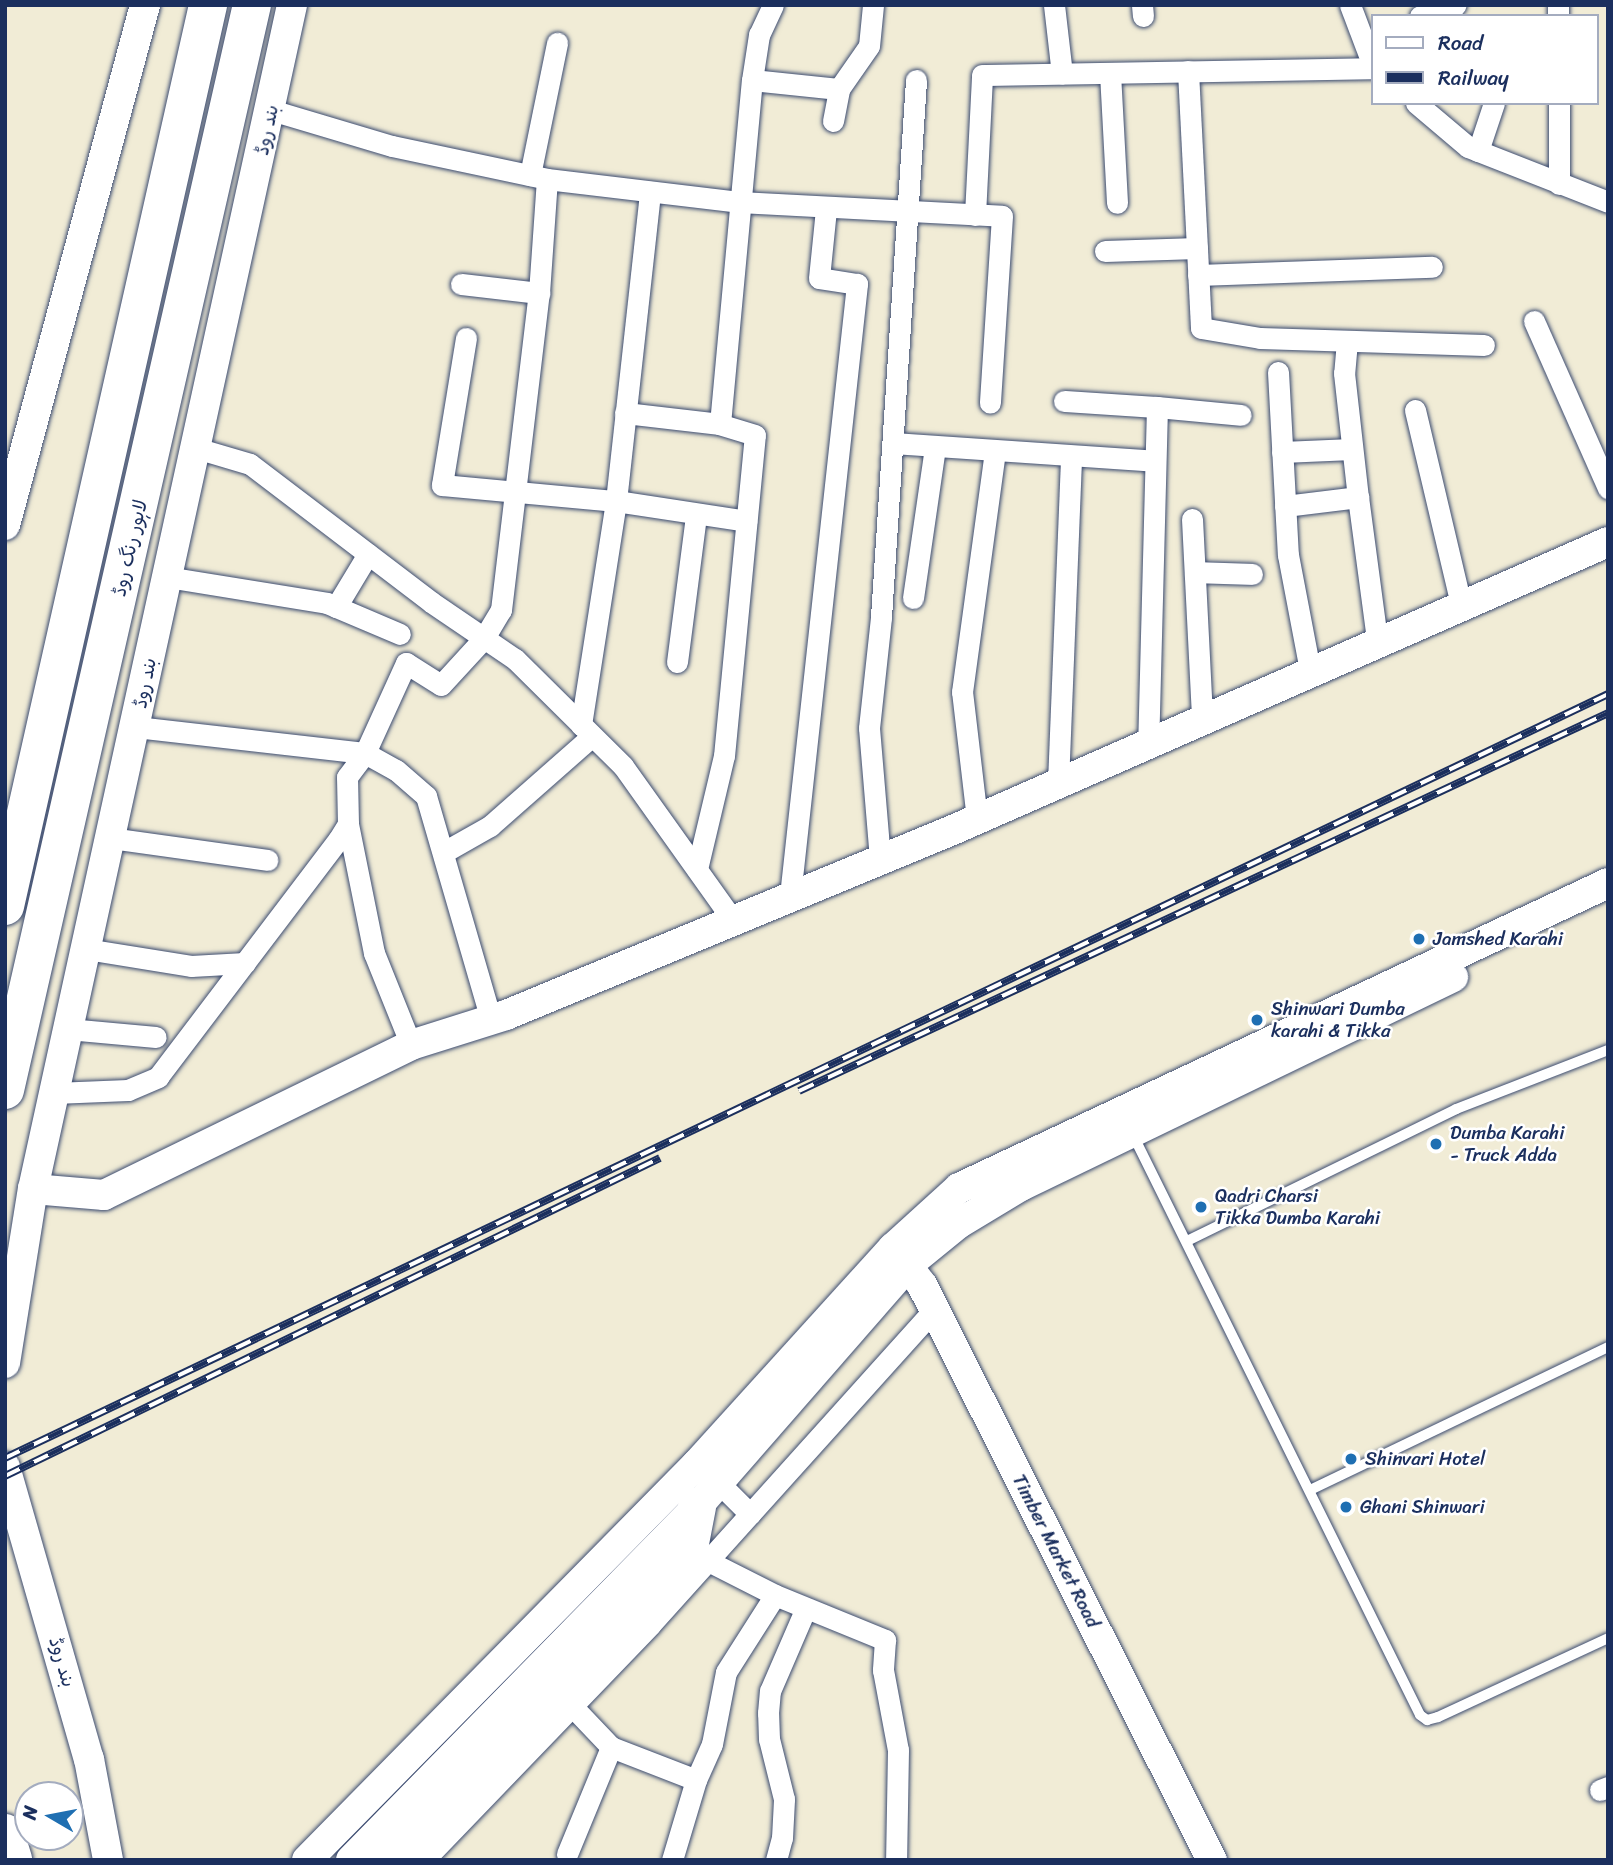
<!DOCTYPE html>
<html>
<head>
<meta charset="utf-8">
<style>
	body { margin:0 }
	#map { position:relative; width:1613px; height:1865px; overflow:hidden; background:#f1ecd6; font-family:Sriracha,"Playpen Sans Arabic",sans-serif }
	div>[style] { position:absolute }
	.roads { filter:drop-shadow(0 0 2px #3b4b70) drop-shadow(0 0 2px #3b4b70) }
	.lane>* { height:10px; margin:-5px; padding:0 5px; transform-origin:5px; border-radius:5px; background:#fff }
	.street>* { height:21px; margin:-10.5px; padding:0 10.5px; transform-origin:10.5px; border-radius:10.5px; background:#fff }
	.secondary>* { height:30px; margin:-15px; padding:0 15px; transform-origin:15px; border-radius:15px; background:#fff }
	.highway>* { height:38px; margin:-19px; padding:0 19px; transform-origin:19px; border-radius:19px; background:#fff }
	.rail>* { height:8px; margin-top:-4px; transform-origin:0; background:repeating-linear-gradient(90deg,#fff 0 16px,#1b2f5e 0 32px); box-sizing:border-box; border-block:2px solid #1b2f5e }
	.dots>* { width:19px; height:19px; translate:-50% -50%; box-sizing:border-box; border:4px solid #fff; border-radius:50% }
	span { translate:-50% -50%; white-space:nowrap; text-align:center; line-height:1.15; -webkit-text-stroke:5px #fff; paint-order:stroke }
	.street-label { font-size:19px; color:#1b2f5e }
	.poi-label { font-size:19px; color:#1b2f5e }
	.left { translate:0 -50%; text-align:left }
	.frame { position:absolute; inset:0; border:7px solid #1b2f5e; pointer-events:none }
	.legend { position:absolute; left:1371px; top:14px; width:228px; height:91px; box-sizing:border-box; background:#fff; border:2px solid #a4acbf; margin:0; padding:9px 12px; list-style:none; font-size:21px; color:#1b2f5e }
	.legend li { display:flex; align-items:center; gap:14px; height:35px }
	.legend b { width:35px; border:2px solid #a4acbf }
	.north { position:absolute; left:14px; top:1781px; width:70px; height:70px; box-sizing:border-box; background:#fff; border:2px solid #a4acbf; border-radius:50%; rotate:280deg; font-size:19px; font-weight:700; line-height:28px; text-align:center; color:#1b2f5e }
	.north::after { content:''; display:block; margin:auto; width:24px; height:32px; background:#1f6fb2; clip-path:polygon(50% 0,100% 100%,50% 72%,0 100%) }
</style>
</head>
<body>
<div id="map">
	<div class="roads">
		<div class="lane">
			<div style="left:1133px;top:1135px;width:647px;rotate:63.67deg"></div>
			<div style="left:1420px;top:1715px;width:9px;rotate:36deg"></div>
			<div style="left:1427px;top:1720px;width:11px;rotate:-15deg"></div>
			<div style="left:1438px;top:1717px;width:187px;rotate:-24.9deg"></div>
			<div style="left:1187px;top:1241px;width:300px;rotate:-26.1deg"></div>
			<div style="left:1456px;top:1109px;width:163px;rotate:-21.2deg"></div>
			<div style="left:1312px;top:1489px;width:328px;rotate:-25.6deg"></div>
		</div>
		<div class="street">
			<div style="left:1054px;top:5px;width:69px;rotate:83.4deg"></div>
			<div style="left:1142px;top:5px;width:11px;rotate:85deg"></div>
			<div style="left:1350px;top:5px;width:65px;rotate:69.3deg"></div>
			<div style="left:1558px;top:5px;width:11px;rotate:90deg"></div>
			<div style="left:1420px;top:16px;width:37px;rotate:-17deg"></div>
			<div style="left:1188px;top:71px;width:257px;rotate:87.1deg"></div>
			<div style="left:1201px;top:328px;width:60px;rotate:9.6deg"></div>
			<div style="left:1260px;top:338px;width:224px;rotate:1.8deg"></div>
			<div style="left:1110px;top:73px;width:130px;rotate:86.9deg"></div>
			<div style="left:752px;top:80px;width:87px;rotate:5.9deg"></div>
			<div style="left:1416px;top:103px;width:68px;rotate:40.2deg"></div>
			<div style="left:1468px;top:147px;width:150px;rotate:21.4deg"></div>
			<div style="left:1559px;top:103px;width:81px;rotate:90deg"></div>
			<div style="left:271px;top:110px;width:126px;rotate:16.6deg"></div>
			<div style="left:392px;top:146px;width:158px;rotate:12deg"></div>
			<div style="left:547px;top:179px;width:193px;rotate:6.8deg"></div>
			<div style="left:739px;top:202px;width:263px;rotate:3deg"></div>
			<div style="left:1002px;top:216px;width:187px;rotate:93.7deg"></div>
			<div style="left:833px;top:121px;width:33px;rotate:-79deg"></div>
			<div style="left:839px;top:89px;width:52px;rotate:-55.1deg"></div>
			<div style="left:869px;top:46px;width:41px;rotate:-84.4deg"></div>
			<div style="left:1478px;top:151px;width:51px;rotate:-71.6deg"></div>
			<div style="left:530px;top:175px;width:135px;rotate:-78.4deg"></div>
			<div style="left:975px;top:215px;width:140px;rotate:-87.1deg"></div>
			<div style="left:982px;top:75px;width:391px;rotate:-1deg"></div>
			<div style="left:1105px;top:251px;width:92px;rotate:-1.9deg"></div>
			<div style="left:1198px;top:275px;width:234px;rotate:-2deg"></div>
			<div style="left:461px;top:284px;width:79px;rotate:6.6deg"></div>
			<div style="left:1534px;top:321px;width:183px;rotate:66.1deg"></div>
			<div style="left:466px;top:338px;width:149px;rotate:99.3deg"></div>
			<div style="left:442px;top:485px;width:175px;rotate:5.3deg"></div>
			<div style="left:616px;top:501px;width:132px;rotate:8.7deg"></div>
			<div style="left:1347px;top:341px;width:32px;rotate:95deg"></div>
			<div style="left:1344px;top:373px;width:125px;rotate:83.6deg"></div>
			<div style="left:1278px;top:372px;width:183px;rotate:86.9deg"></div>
			<div style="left:1288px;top:555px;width:117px;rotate:79.2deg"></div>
			<div style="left:1064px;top:401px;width:93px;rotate:3.7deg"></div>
			<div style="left:1157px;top:407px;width:335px;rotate:91.5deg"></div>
			<div style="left:1157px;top:407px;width:84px;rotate:5.4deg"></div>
			<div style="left:1415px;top:410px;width:200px;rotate:76.7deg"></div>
			<div style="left:625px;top:413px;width:96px;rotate:6.6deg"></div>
			<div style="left:893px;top:443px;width:262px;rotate:3.9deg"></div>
			<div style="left:196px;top:448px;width:56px;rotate:16.5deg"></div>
			<div style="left:250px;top:464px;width:228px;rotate:37.3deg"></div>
			<div style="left:431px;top:602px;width:102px;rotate:34.2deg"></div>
			<div style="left:515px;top:659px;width:152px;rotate:44.7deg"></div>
			<div style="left:623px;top:766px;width:188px;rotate:54.5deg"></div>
			<div style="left:1282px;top:452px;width:70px;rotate:-2.5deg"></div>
			<div style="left:1285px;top:506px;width:74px;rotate:-7deg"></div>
			<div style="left:1358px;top:497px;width:144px;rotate:82.4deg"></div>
			<div style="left:1192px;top:519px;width:199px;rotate:87.1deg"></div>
			<div style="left:1195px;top:572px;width:57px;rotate:2deg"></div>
			<div style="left:167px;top:577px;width:162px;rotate:9.2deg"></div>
			<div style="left:327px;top:603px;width:79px;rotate:23deg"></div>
			<div style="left:913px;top:598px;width:153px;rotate:-81.7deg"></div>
			<div style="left:336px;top:607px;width:62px;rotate:-58.9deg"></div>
			<div style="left:677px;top:662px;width:148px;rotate:-82.6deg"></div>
			<div style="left:581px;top:725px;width:227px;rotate:-81.1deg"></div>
			<div style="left:616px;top:501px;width:311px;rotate:-83.7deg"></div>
			<div style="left:136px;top:727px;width:230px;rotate:6.5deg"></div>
			<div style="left:365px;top:753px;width:35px;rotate:29deg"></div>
			<div style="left:396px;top:770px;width:40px;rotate:41deg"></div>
			<div style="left:426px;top:796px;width:233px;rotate:73.8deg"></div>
			<div style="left:1058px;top:783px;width:325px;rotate:-87.7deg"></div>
			<div style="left:977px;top:819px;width:128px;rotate:-96.7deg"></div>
			<div style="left:962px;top:692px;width:242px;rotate:-82.2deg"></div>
			<div style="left:348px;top:824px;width:132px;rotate:78.6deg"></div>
			<div style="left:374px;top:953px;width:99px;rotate:68.1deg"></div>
			<div style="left:111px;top:838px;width:158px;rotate:8deg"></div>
			<div style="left:444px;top:852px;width:53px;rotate:-29.5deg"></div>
			<div style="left:490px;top:826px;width:136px;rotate:-41.4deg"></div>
			<div style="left:880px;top:859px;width:131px;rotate:-94.8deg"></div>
			<div style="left:869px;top:728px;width:112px;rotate:-83.8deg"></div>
			<div style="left:881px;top:617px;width:538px;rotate:-86.27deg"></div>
			<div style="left:697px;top:869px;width:116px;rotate:-76.6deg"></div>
			<div style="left:724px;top:756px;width:322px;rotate:-84.5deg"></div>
			<div style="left:755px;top:435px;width:37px;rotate:-163deg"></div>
			<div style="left:720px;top:424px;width:345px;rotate:-84.7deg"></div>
			<div style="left:752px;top:80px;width:46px;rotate:-81.2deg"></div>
			<div style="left:759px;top:35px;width:33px;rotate:-65deg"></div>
			<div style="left:790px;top:896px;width:616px;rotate:-83.75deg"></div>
			<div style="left:857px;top:284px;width:38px;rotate:-171deg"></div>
			<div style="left:819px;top:278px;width:69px;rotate:-84.2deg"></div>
			<div style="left:86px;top:949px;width:106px;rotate:9.2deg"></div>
			<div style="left:191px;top:966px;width:54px;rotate:-3.2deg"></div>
			<div style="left:68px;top:1029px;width:88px;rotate:5.2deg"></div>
			<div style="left:54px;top:1093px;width:74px;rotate:-2.3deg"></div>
			<div style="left:128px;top:1090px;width:33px;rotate:-23deg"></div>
			<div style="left:158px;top:1077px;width:298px;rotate:-52.8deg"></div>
			<div style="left:338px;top:840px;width:19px;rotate:-58deg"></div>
			<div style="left:348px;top:824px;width:47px;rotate:-91.2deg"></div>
			<div style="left:347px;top:777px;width:30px;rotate:-53deg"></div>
			<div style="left:365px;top:753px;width:99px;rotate:-65.5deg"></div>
			<div style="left:406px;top:663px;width:41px;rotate:32.2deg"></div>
			<div style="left:441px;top:685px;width:64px;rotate:-47.5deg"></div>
			<div style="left:484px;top:638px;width:33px;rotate:-59deg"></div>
			<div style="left:501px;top:610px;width:319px;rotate:-83.2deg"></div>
			<div style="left:539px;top:293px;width:114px;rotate:-86deg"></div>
			<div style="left:750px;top:1514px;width:275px;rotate:-48deg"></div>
			<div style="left:708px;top:1561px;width:75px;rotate:26.9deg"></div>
			<div style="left:775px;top:1595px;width:119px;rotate:22.2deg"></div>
			<div style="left:885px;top:1640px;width:30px;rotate:94deg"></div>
			<div style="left:883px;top:1670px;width:81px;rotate:79.4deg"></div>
			<div style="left:898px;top:1750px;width:110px;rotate:91deg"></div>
			<div style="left:570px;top:1704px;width:59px;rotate:46.4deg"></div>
			<div style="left:611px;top:1747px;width:91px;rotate:21.2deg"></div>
			<div style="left:1600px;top:1790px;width:9px;rotate:-21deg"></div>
			<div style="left:567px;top:1854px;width:116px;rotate:-67.6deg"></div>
			<div style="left:424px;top:1860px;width:326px;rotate:-46.1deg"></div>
			<div style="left:650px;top:1625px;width:149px;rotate:-48deg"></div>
			<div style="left:750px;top:1514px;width:58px;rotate:-135deg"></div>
			<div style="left:672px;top:1860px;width:84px;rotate:-73.3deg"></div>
			<div style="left:696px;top:1780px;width:39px;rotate:-66deg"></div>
			<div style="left:712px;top:1744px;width:73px;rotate:-79deg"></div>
			<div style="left:726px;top:1672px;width:91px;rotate:-57.5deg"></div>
			<div style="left:776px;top:1860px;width:23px;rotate:-75deg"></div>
			<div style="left:782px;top:1838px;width:39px;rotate:-87deg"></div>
			<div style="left:784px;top:1799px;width:62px;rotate:-104deg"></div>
			<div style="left:769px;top:1739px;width:26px;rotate:-92deg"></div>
			<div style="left:768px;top:1713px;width:22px;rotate:-85deg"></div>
			<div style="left:770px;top:1691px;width:90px;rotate:-66.6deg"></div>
		</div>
		<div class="secondary">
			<div style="left:5px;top:525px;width:539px;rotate:-74.93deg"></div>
			<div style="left:33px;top:1189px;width:71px;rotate:4.8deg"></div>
			<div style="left:104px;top:1195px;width:342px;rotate:-26deg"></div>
			<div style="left:411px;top:1045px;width:100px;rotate:-17.5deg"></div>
			<div style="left:506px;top:1015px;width:486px;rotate:-22.5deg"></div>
			<div style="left:955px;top:829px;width:713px;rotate:-23.73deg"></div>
			<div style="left:897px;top:1252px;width:41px;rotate:52.9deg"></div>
			<div style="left:922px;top:1285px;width:644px;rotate:63.24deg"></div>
			<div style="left:5px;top:1363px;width:176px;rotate:-80.9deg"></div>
			<div style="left:33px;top:1189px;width:1212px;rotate:-77.66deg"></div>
			<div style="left:5px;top:1467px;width:304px;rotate:74deg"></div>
			<div style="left:89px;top:1759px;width:103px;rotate:79.3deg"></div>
			<div style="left:307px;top:1860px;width:556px;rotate:-45.44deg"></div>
			<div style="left:697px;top:1464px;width:292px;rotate:-47.8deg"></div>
			<div style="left:893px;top:1248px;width:89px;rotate:-42.3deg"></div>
			<div style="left:959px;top:1188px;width:717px;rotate:-25.17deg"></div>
			<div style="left:351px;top:1860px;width:494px;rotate:-45.6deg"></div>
			<div style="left:697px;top:1507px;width:322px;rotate:-48.9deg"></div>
			<div style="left:909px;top:1264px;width:63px;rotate:-39.2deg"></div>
			<div style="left:958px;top:1224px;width:74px;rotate:-31.1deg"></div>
			<div style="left:1021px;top:1186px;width:480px;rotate:-25.8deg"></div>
		</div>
		<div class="highway">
			<div style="left:5px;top:906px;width:924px;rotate:-77.3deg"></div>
			<div style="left:5px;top:1090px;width:1113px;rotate:-77.18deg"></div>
			<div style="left:5px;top:1833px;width:28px;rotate:73deg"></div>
			<div style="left:388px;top:1860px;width:407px;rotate:-46.1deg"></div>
			<div style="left:670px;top:1567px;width:31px;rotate:-50deg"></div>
			<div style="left:690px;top:1543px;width:37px;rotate:-79deg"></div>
		</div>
	</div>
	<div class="rail">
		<div style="left:799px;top:1091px;width:893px;rotate:-25.04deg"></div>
		<div style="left:5px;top:1458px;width:1776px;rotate:-25.48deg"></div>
		<div style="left:5px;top:1476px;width:728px;rotate:-25.9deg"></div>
	</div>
	<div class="dots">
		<div style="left:1419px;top:939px;background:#1f6fb2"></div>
		<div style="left:1257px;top:1020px;background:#1f6fb2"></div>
		<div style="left:1436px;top:1144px;background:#1f6fb2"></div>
		<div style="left:1201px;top:1207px;background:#1f6fb2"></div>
		<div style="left:1351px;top:1459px;background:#1f6fb2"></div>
		<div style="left:1346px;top:1507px;background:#1f6fb2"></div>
	</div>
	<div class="street-label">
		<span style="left:267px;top:130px;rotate:-78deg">بند روڈ</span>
		<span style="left:130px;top:548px;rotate:-77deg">لاہور رنگ روڈ</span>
		<span style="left:145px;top:683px;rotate:-78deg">بند روڈ</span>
		<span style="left:1056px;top:1551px;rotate:63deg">Timber Market Road</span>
		<span style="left:62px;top:1662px;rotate:74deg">بند روڈ</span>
	</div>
	<div class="poi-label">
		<span class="left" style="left:1433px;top:939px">Jamshed Karahi</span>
		<span class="left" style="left:1271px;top:1020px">Shinwari Dumba<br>karahi &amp; Tikka</span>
		<span class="left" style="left:1450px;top:1144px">Dumba Karahi<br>- Truck Adda</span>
		<span class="left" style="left:1215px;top:1207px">Qadri Charsi<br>Tikka Dumba Karahi</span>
		<span class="left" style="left:1365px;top:1459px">Shinvari Hotel</span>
		<span class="left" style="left:1360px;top:1507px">Ghani Shinwari</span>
	</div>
	<div class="frame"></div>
	<ul class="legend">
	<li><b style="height:9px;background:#fff"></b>Road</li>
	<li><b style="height:9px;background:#1b2f5e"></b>Railway</li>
	</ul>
	<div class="north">N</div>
</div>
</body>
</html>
